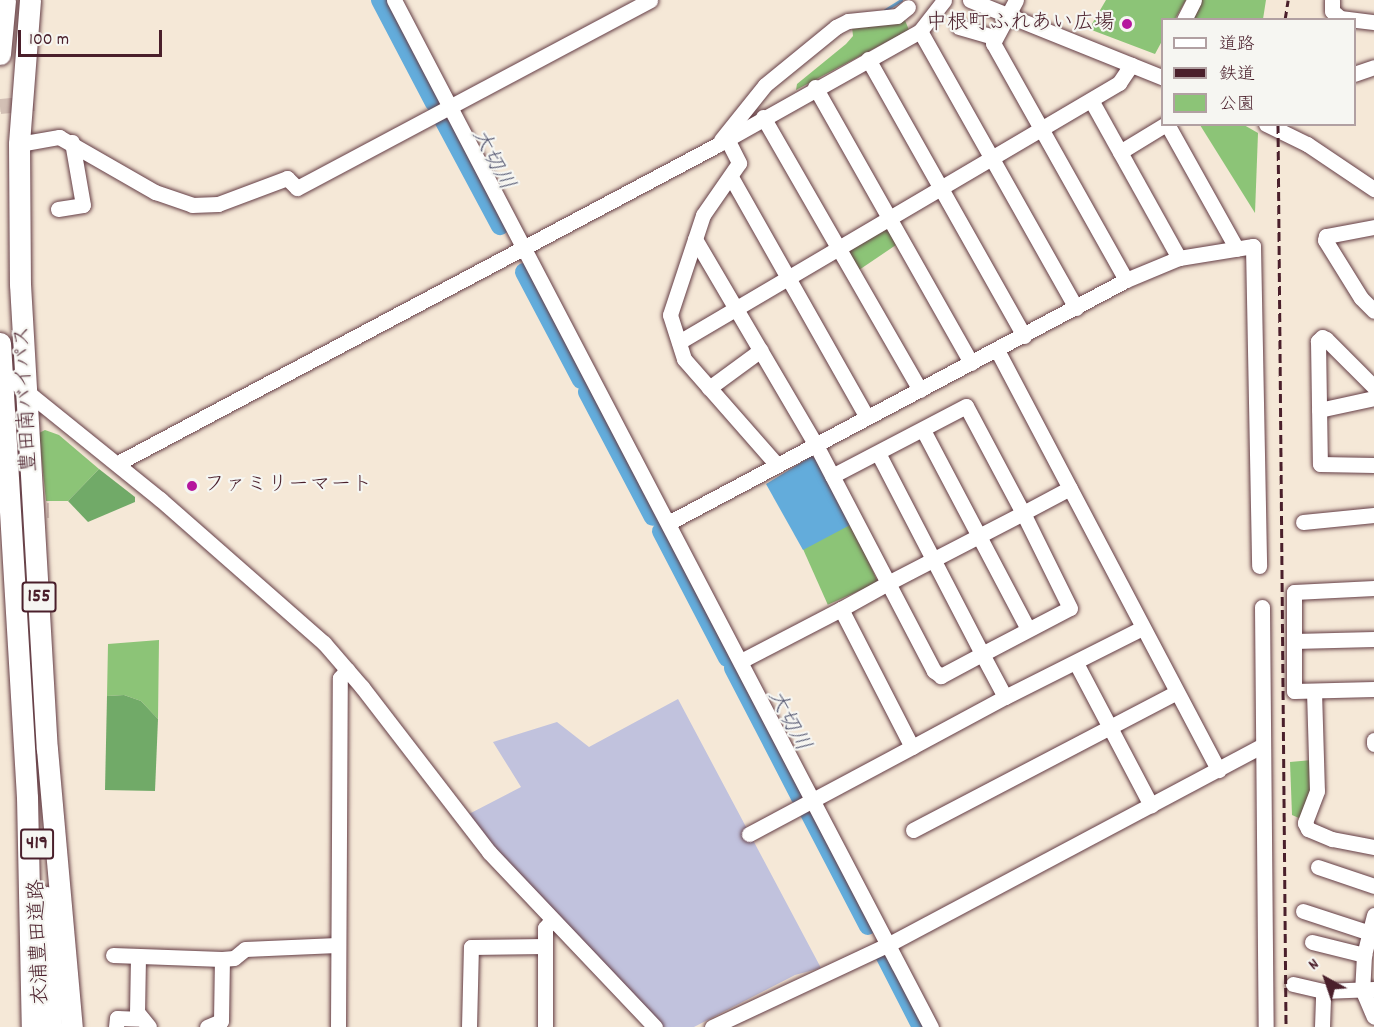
<!DOCTYPE html>
<html>
<head>
<meta charset="utf-8">
<style>
	body { margin:0 }
	#map { position:relative; width:1374px; height:1027px; overflow:hidden; background:#f5e8d7; font-family:Dekko,"Klee One",sans-serif }
	div>[style] { position:absolute }
	.industrial>* { inset:0; background:#c1c2dd }
	.green>* { inset:0; background:#8cc477; transform-origin:0 0 }
	.forest>* { inset:0; background:#71aa68 }
	.water>* { inset:0; background:#63acdb }
	.stream>* { height:3px; margin:-1.5px; padding:0 1.5px; transform-origin:1.5px; border-radius:1.5px; background:#63acdb }
	.river>* { height:18px; margin:-9px; padding:0 9px; transform-origin:9px; border-radius:9px; background:#63acdb }
	.minor-tunnel>* { height:15px; margin-top:-7.5px; transform-origin:0; background:repeating-linear-gradient(90deg,#d3c0b5 0 15px,transparent 0 23px) }
	.roads { filter:drop-shadow(0 0 2px #643d45) drop-shadow(0 0 2px #643d45) }
	.minor>* { height:15px; margin:-7.5px; padding:0 7.5px; transform-origin:7.5px; border-radius:7.5px; background:#fff }
	.highway>* { height:21px; margin:-10.5px; padding:0 10.5px; transform-origin:10.5px; border-radius:10.5px; background:#fff }
	.rail>* { height:3px; margin-top:-1.5px; transform-origin:0; background:repeating-linear-gradient(90deg,#4a1f2b 0 9px,transparent 0 13.5px) }
	.dots>* { width:16px; height:16px; translate:-50% -50%; box-sizing:border-box; border:3px solid #f6f6f2; border-radius:50% }
	span { translate:-50% -50%; white-space:nowrap; text-align:center; line-height:1.15; -webkit-text-stroke:4.5px #f6f6f2; paint-order:stroke }
	.shield-label span { padding:2px 4px; background:#f6f6f2; border:2px solid; border-radius:4px; -webkit-text-stroke-width:0 }
	.shield-label { font-size:20px; color:#4a1f2b; font-weight:700 }
	.poi-label { font-size:21px; color:#4a1f2b }
	.right { translate:-100% -50%; text-align:right }
	.left { translate:0 -50%; text-align:left }
	.street-label { font-size:21px; color:#4a1f2b }
	.water-label { font-size:22px; color:#545771; font-style:italic }
	.legend { position:absolute; left:1161px; top:18px; width:195px; height:108px; box-sizing:border-box; background:#f6f6f2; border:2px solid #b1a0a2; margin:0; padding:8px 10px; list-style:none; font-size:18px; color:#4a1f2b }
	.legend li { display:flex; align-items:center; gap:12px; height:30px }
	.legend b { width:30px; border:2px solid #b1a0a2 }
	.north { position:absolute; left:1296px; top:949px; width:60px; height:60px; -webkit-text-stroke:4px #f6f6f2; paint-order:stroke; rotate:320deg; font-size:16px; font-weight:700; line-height:24px; text-align:center; color:#4a1f2b }
	.north::after { content:''; display:block; margin:auto; width:21px; height:27px; background:#4a1f2b; clip-path:polygon(50% 0,100% 100%,50% 72%,0 100%) }
	.scale { position:absolute; left:18px; top:30px; width:144px; height:27px; box-sizing:border-box; border:3px solid #4a1f2b; border-top:0; padding-left:8px; font-size:18px; line-height:21px; white-space:nowrap; color:#4a1f2b; -webkit-text-stroke:4px #f6f6f2; paint-order:stroke }
</style>
</head>
<body>
<div id="map">
	<div class="industrial">
		<div style="clip-path:polygon(678px 699px,821px 968px,795px 975px,694px 1027px,664px 1027px,493px 849px,467px 815px,521px 787px,493px 742px,557px 722px,589px 747px)"></div>
	</div>
	<div class="green">
		<div style="clip-path:polygon(1106px 0,1186px 0,1175px 19px,1162px 20px,1162px 41px,1155px 54px,1089px 29px)"></div>
		<div style="clip-path:polygon(1199px 0,1266px 0,1263px 19px,1188px 20px)"></div>
		<div style="clip-path:polygon(904px 18px,909px 30px,796px 90px,797px 84px,846px 44px,853px 36px,852px 27px)"></div>
		<div style="clip-path:polygon(1200px 125px,1244px 125px,1258px 133px,1255px 213px)"></div>
		<div style="left:886px;top:224px;width:23px;height:49px;rotate:56deg"></div>
		<div style="clip-path:polygon(45px 430px,59px 435px,99px 469px,68px 501px,46px 501px,39px 433px)"></div>
		<div style="left:852px;top:524px;width:64px;height:55px;rotate:66deg"></div>
		<div style="clip-path:polygon(159px 640px,158px 719px,141px 701px,124px 695px,107px 696px,108px 644px)"></div>
		<div style="clip-path:polygon(1312px 760px,1312px 790px,1301px 819px,1292px 815px,1290px 762px)"></div>
	</div>
	<div class="forest">
		<div style="clip-path:polygon(99px 469px,135px 497px,135px 502px,88px 522px,68px 501px)"></div>
		<div style="clip-path:polygon(124px 695px,141px 701px,158px 719px,155px 791px,105px 790px,107px 696px)"></div>
	</div>
	<div class="water">
		<div style="clip-path:polygon(812px 456px,819px 459px,852px 524px,803px 550px,766px 484px)"></div>
	</div>
	<div class="stream">
		<div style="left:885px;top:10px;width:19px;rotate:-32deg"></div>
	</div>
	<div class="river">
		<div style="left:380px;top:0;width:116px;rotate:62.3deg"></div>
		<div style="left:441px;top:116px;width:125px;rotate:61.8deg"></div>
		<div style="left:524px;top:272px;width:122px;rotate:62.2deg"></div>
		<div style="left:587px;top:392px;width:141px;rotate:62.2deg"></div>
		<div style="left:661px;top:531px;width:143px;rotate:62.5deg"></div>
		<div style="left:733px;top:668px;width:145px;rotate:62.6deg"></div>
		<div style="left:806px;top:807px;width:134px;rotate:62.5deg"></div>
		<div style="left:884px;top:955px;width:81px;rotate:62.8deg"></div>
	</div>
	<div class="minor-tunnel">
		<div style="left:0;top:106px;width:34px;rotate:-5deg"></div>
		<div style="left:1px;top:511px;width:48px;rotate:-1.2deg"></div>
	</div>
	<div class="roads">
		<div class="minor">
			<div style="left:394px;top:0;width:1159px;rotate:62.4deg"></div>
			<div style="left:970px;top:0;width:207px;rotate:21.9deg"></div>
			<div style="left:1016px;top:0;width:49px;rotate:118.1deg"></div>
			<div style="left:993px;top:43px;width:272px;rotate:60.7deg"></div>
			<div style="left:1332px;top:0;width:11px;rotate:90deg"></div>
			<div style="left:1332px;top:11px;width:11px;rotate:41deg"></div>
			<div style="left:1340px;top:18px;width:34px;rotate:7deg"></div>
			<div style="left:1184px;top:20px;width:22px;rotate:-63deg"></div>
			<div style="left:959px;top:27px;width:37px;rotate:16deg"></div>
			<div style="left:920px;top:31px;width:318px;rotate:60.6deg"></div>
			<div style="left:868px;top:59px;width:318px;rotate:60.6deg"></div>
			<div style="left:1354px;top:74px;width:21px;rotate:-19deg"></div>
			<div style="left:815px;top:87px;width:317px;rotate:60.5deg"></div>
			<div style="left:1091px;top:100px;width:181px;rotate:60.9deg"></div>
			<div style="left:763px;top:117px;width:315px;rotate:60.1deg"></div>
			<div style="left:1167px;top:124px;width:143px;rotate:60.8deg"></div>
			<div style="left:1266px;top:124px;width:46px;rotate:26deg"></div>
			<div style="left:1307px;top:144px;width:81px;rotate:33.9deg"></div>
			<div style="left:727px;top:139px;width:27px;rotate:63deg"></div>
			<div style="left:739px;top:163px;width:63px;rotate:124.7deg"></div>
			<div style="left:703px;top:215px;width:105px;rotate:108.3deg"></div>
			<div style="left:670px;top:315px;width:46px;rotate:72.3deg"></div>
			<div style="left:684px;top:359px;width:141px;rotate:48.7deg"></div>
			<div style="left:721px;top:140px;width:70px;rotate:-51.3deg"></div>
			<div style="left:765px;top:85px;width:92px;rotate:-39.2deg"></div>
			<div style="left:836px;top:27px;width:13px;rotate:-27deg"></div>
			<div style="left:848px;top:21px;width:49px;rotate:-5.8deg"></div>
			<div style="left:897px;top:16px;width:14px;rotate:-39deg"></div>
			<div style="left:19px;top:144px;width:41px;rotate:-9.9deg"></div>
			<div style="left:59px;top:137px;width:111px;rotate:29.8deg"></div>
			<div style="left:155px;top:192px;width:39px;rotate:19deg"></div>
			<div style="left:192px;top:205px;width:26px;rotate:-2deg"></div>
			<div style="left:218px;top:204px;width:74px;rotate:-20.6deg"></div>
			<div style="left:287px;top:178px;width:14px;rotate:45deg"></div>
			<div style="left:297px;top:188px;width:400px;rotate:-28deg"></div>
			<div style="left:1120px;top:152px;width:54px;rotate:-31.3deg"></div>
			<div style="left:731px;top:177px;width:276px;rotate:60.5deg"></div>
			<div style="left:58px;top:209px;width:25px;rotate:-9deg"></div>
			<div style="left:83px;top:205px;width:64px;rotate:-99.9deg"></div>
			<div style="left:1374px;top:227px;width:49px;rotate:169.4deg"></div>
			<div style="left:1326px;top:236px;width:4px;rotate:104deg"></div>
			<div style="left:1325px;top:240px;width:68px;rotate:58.2deg"></div>
			<div style="left:1361px;top:298px;width:18px;rotate:45deg"></div>
			<div style="left:695px;top:239px;width:239px;rotate:59.6deg"></div>
			<div style="left:816px;top:445px;width:156px;rotate:62.4deg"></div>
			<div style="left:888px;top:583px;width:152px;rotate:-27.4deg"></div>
			<div style="left:1023px;top:513px;width:121px;rotate:-118deg"></div>
			<div style="left:966px;top:406px;width:151px;rotate:152.4deg"></div>
			<div style="left:679px;top:342px;width:511px;rotate:-30.48deg"></div>
			<div style="left:1119px;top:83px;width:22px;rotate:-56deg"></div>
			<div style="left:997px;top:350px;width:475px;rotate:62.2deg"></div>
			<div style="left:0;top:370px;width:206px;rotate:38.9deg"></div>
			<div style="left:160px;top:499px;width:218px;rotate:41.3deg"></div>
			<div style="left:324px;top:643px;width:58px;rotate:49.2deg"></div>
			<div style="left:362px;top:687px;width:208px;rotate:52.4deg"></div>
			<div style="left:489px;top:852px;width:241px;rotate:46.5deg"></div>
			<div style="left:1374px;top:387px;width:68px;rotate:-135deg"></div>
			<div style="left:1326px;top:339px;width:4px;rotate:-153deg"></div>
			<div style="left:1322px;top:337px;width:6px;rotate:135deg"></div>
			<div style="left:1318px;top:341px;width:123px;rotate:89.1deg"></div>
			<div style="left:1320px;top:464px;width:54px;rotate:1.1deg"></div>
			<div style="left:709px;top:388px;width:64px;rotate:-36.2deg"></div>
			<div style="left:1319px;top:410px;width:56px;rotate:-12.3deg"></div>
			<div style="left:923px;top:430px;width:225px;rotate:62.2deg"></div>
			<div style="left:878px;top:453px;width:226px;rotate:62.6deg"></div>
			<div style="left:982px;top:654px;width:47px;rotate:151.8deg"></div>
			<div style="left:941px;top:676px;width:9px;rotate:-144deg"></div>
			<div style="left:934px;top:671px;width:99px;rotate:-117.6deg"></div>
			<div style="left:888px;top:583px;width:54px;rotate:151deg"></div>
			<div style="left:841px;top:609px;width:155px;rotate:62.8deg"></div>
			<div style="left:912px;top:747px;width:106px;rotate:-28.3deg"></div>
			<div style="left:1005px;top:697px;width:49px;rotate:-118.1deg"></div>
			<div style="left:982px;top:654px;width:99px;rotate:-27.6deg"></div>
			<div style="left:1070px;top:608px;width:106px;rotate:-116.3deg"></div>
			<div style="left:1023px;top:513px;width:53px;rotate:-28deg"></div>
			<div style="left:118px;top:463px;width:678px;rotate:-27.96deg"></div>
			<div style="left:717px;top:145px;width:233px;rotate:-29.3deg"></div>
			<div style="left:920px;top:31px;width:39px;rotate:-52deg"></div>
			<div style="left:670px;top:522px;width:516px;rotate:-27.95deg"></div>
			<div style="left:1126px;top:280px;width:57px;rotate:-22.5deg"></div>
			<div style="left:1179px;top:258px;width:75px;rotate:-9.2deg"></div>
			<div style="left:1253px;top:246px;width:320px;rotate:88.9deg"></div>
			<div style="left:1303px;top:522px;width:71px;rotate:-5.6deg"></div>
			<div style="left:1374px;top:588px;width:80px;rotate:177.1deg"></div>
			<div style="left:1294px;top:592px;width:99px;rotate:90deg"></div>
			<div style="left:1294px;top:691px;width:80px;rotate:-1.4deg"></div>
			<div style="left:1262px;top:607px;width:420px;rotate:89.5deg"></div>
			<div style="left:1294px;top:641px;width:80px;rotate:-1.4deg"></div>
			<div style="left:743px;top:660px;width:110px;rotate:-27.5deg"></div>
			<div style="left:1076px;top:663px;width:161px;rotate:62.2deg"></div>
			<div style="left:1314px;top:691px;width:100px;rotate:88.3deg"></div>
			<div style="left:1317px;top:791px;width:34px;rotate:111deg"></div>
			<div style="left:1305px;top:823px;width:7px;rotate:63deg"></div>
			<div style="left:1308px;top:829px;width:26px;rotate:23deg"></div>
			<div style="left:1332px;top:839px;width:43px;rotate:10.8deg"></div>
			<div style="left:1005px;top:697px;width:153px;rotate:-26.7deg"></div>
			<div style="left:1374px;top:740px;width:4px;rotate:90deg"></div>
			<div style="left:913px;top:830px;width:296px;rotate:-27.6deg"></div>
			<div style="left:749px;top:834px;width:185px;rotate:-28.1deg"></div>
			<div style="left:1318px;top:867px;width:59px;rotate:18.7deg"></div>
			<div style="left:1303px;top:911px;width:71px;rotate:18.2deg"></div>
			<div style="left:1374px;top:915px;width:41px;rotate:104deg"></div>
			<div style="left:1364px;top:955px;width:34px;rotate:93deg"></div>
			<div style="left:1362px;top:989px;width:30px;rotate:67deg"></div>
			<div style="left:1312px;top:942px;width:54px;rotate:14deg"></div>
			<div style="left:113px;top:955px;width:109px;rotate:2.1deg"></div>
			<div style="left:222px;top:959px;width:12px;rotate:-5deg"></div>
			<div style="left:234px;top:958px;width:14px;rotate:-39deg"></div>
			<div style="left:245px;top:949px;width:92px;rotate:-2.5deg"></div>
			<div style="left:138px;top:957px;width:55px;rotate:91deg"></div>
			<div style="left:137px;top:1012px;width:19px;rotate:51deg"></div>
			<div style="left:1293px;top:984px;width:31px;rotate:13deg"></div>
			<div style="left:1323px;top:991px;width:51px;rotate:-2.2deg"></div>
			<div style="left:116px;top:1027px;width:9px;rotate:-84deg"></div>
			<div style="left:117px;top:1018px;width:25px;rotate:2deg"></div>
			<div style="left:207px;top:1027px;width:15px;rotate:-23deg"></div>
			<div style="left:221px;top:1021px;width:62px;rotate:-89.1deg"></div>
			<div style="left:338px;top:1027px;width:349px;rotate:-89.7deg"></div>
			<div style="left:340px;top:678px;width:11px;rotate:-49deg"></div>
			<div style="left:469px;top:1027px;width:80px;rotate:-88.6deg"></div>
			<div style="left:471px;top:947px;width:74px;rotate:-0.8deg"></div>
			<div style="left:545px;top:1027px;width:99px;rotate:-90deg"></div>
			<div style="left:545px;top:928px;width:11px;rotate:-49deg"></div>
			<div style="left:712px;top:1027px;width:195px;rotate:-25.1deg"></div>
			<div style="left:889px;top:944px;width:422px;rotate:-28deg"></div>
			<div style="left:1322px;top:1027px;width:36px;rotate:-88deg"></div>
		</div>
		<div class="highway">
			<div style="left:30px;top:0;width:144px;rotate:94.4deg"></div>
			<div style="left:19px;top:144px;width:140px;rotate:89.6deg"></div>
			<div style="left:20px;top:284px;width:466px;rotate:86.7deg"></div>
			<div style="left:47px;top:749px;width:279px;rotate:84.9deg"></div>
			<div style="left:0;top:54px;width:54px;rotate:-84.7deg"></div>
			<div style="left:0;top:343px;width:455px;rotate:86.6deg"></div>
			<div style="left:27px;top:797px;width:230px;rotate:88.8deg"></div>
			<div style="left:47px;top:897px;width:130px;rotate:88.2deg"></div>
		</div>
	</div>
	<div class="rail">
		<div style="left:1285px;top:20px;width:20px;rotate:-81deg"></div>
		<div style="left:1278px;top:124px;width:903px;rotate:89.49deg"></div>
	</div>
	<div class="dots">
		<div style="left:1127px;top:24px;background:#b5179e"></div>
		<div style="left:192px;top:486px;background:#b5179e"></div>
	</div>
	<div class="shield-label">
		<span style="left:39px;top:597px">155</span>
		<span style="left:37px;top:844px">419</span>
	</div>
	<div class="poi-label">
		<span class="right" style="left:1115px;top:24px">中根町ふれあい広場</span>
		<span class="left" style="left:204px;top:486px">ファミリーマート</span>
	</div>
	<div class="street-label">
		<span style="left:27px;top:399px;rotate:-93deg">豊田南バイパス</span>
		<span style="left:40px;top:942px;rotate:-92deg">衣浦豊田道路</span>
	</div>
	<div class="water-label">
		<span style="left:492px;top:160px;rotate:62deg">大切川</span>
		<span style="left:788px;top:721px;rotate:62deg">大切川</span>
	</div>
	<ul class="legend">
	<li><b style="height:8px;background:#fff"></b>道路</li>
	<li><b style="height:8px;background:#4a1f2b"></b>鉄道</li>
	<li><b style="height:16px;background:#8cc477"></b>公園</li>
	</ul>
	<div class="north">N</div>
	<div class="scale">100 m</div>
</div>
</body>
</html>
